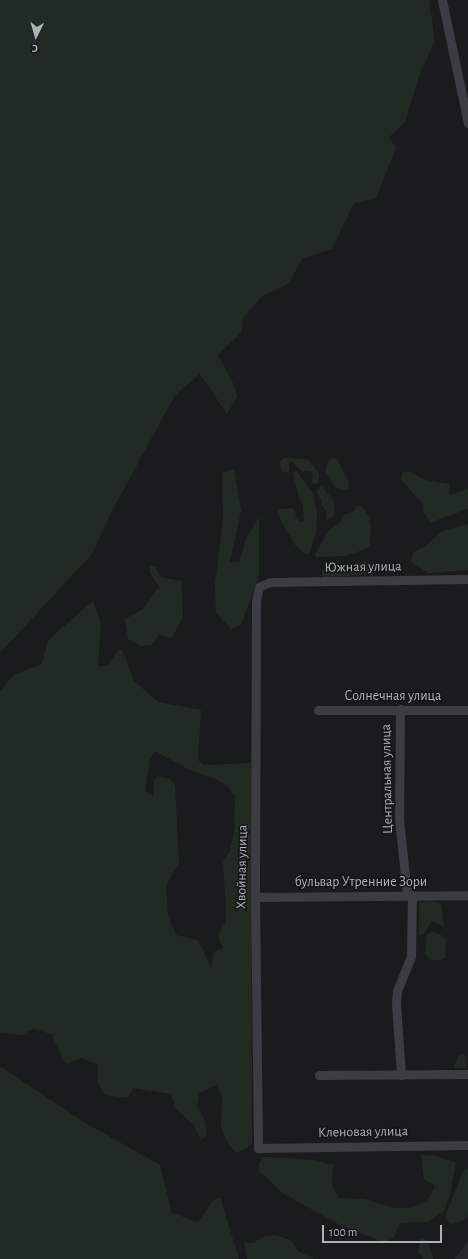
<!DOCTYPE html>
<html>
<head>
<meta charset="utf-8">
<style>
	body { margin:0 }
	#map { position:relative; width:468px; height:1259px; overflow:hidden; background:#1a1b1d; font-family:"Alegreya Sans",sans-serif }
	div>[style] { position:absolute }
	.built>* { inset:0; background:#26272a }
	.green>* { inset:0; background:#222b23 }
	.street>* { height:9px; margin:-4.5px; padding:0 4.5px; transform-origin:4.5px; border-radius:4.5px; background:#3c3d42 }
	span { translate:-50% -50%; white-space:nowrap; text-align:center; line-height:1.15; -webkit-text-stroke:3px #151618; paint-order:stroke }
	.street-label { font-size:14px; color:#adb3bc }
	.north { position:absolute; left:16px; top:16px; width:40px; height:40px; -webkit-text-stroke:3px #151618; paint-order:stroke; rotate:185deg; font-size:11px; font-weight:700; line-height:16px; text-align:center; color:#adb3bc }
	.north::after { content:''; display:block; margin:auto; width:14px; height:18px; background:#adb3bc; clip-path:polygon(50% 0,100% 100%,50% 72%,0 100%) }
	.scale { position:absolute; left:322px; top:1225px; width:120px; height:18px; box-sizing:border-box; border:2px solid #adb3bc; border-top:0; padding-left:5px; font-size:12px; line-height:14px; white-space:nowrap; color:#adb3bc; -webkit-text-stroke:3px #151618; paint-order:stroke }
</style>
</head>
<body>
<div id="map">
	<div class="built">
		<div style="clip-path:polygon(468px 1241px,468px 1259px,454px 1259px)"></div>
	</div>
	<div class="green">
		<div style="clip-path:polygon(0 0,429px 0,435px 41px,420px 73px,405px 122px,389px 137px,396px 148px,376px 198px,354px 203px,332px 249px,302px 259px,288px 284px,261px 297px,243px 318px,242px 332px,218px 355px,234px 385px,237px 397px,227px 414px,200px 374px,175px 395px,112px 511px,92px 554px,0 653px)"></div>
		<div style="clip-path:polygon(284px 458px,308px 459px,319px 473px,318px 484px,311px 483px,313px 476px,310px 471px,302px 471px,292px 462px,289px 463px,289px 473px,281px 471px,280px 462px)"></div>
		<div style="clip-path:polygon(334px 458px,338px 460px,349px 483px,348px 489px,341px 490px,334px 487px,325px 470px,329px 459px)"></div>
		<div style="clip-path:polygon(234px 470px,241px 511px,230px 562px,239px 562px,247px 536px,259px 517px,259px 576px,241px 625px,231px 629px,216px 613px,215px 584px,223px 518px,222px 473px)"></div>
		<div style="clip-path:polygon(296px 471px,313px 493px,317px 514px,316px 533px,309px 554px,305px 554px,295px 545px,277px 513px,279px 509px,292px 508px,295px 510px,296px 517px,300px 522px,304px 521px,303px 505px,299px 498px,293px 473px)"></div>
		<div style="clip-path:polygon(409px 471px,425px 480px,450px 484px,449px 493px,452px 495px,468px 488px,468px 509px,431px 522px,423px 512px,424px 505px,401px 480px,403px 472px)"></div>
		<div style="clip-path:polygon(322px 486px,334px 501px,334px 515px,327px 521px,326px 511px,321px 505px,322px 501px,316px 491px)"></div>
		<div style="clip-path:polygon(357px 506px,362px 506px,368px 515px,371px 527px,370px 545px,366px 549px,345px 556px,316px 557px,315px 554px,330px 529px,340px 523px,342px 516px,354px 511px)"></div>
		<div style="clip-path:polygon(468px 524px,468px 570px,428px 573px,411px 562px,413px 553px,429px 543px,442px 531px)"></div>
		<div style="clip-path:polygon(369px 562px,373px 566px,373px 573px,322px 579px,322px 570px,353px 563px)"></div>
		<div style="clip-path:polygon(150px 566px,155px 567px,161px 577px,181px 581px,183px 616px,172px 638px,159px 635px,151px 645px,140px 646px,128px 639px,125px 619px,142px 610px,159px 587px,150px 573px)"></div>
		<div style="clip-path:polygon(evenodd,93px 601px,101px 624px,98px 666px,107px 666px,119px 649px,123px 651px,134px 681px,158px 702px,201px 710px,198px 760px,204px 765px,251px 763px,252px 1144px,239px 1152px,235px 1152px,229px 1145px,221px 1127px,222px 1096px,216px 1085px,199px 1093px,197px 1105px,205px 1122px,207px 1134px,201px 1141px,194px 1125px,176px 1109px,171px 1094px,133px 1088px,128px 1098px,105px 1095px,98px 1083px,98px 1065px,82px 1058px,66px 1064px,51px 1034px,34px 1029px,21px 1035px,0 1033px,0 691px,14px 675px,42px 664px,48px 640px,93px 601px,155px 751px,190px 770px,216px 779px,227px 786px,235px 796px,234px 833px,230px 851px,223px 862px,226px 912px,225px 923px,218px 936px,223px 948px,214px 952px,211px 967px,198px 940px,176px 935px,168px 915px,166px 886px,179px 863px,175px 786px,170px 779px,158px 776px,154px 781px,153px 796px,145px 791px,150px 759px,155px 751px)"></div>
		<div style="clip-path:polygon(427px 901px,441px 903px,444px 926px,432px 921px,422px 936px,419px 935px,419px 907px,420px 903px)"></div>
		<div style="clip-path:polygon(434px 931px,446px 938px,445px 958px,440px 960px,431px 960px,425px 954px,427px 934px)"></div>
		<div style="clip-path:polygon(463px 1054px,466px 1056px,467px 1066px,465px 1068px,454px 1068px,458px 1056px)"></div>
		<div style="clip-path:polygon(0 1066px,87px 1124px,160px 1165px,172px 1213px,198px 1222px,214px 1200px,220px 1197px,239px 1259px,0 1259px)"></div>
		<div style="clip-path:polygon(421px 1155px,437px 1156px,456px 1163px,450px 1195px,444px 1210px,429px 1222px,400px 1223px,394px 1237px,383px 1244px,376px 1239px,342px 1226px,284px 1194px,259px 1171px,259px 1163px,264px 1157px,314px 1160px,333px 1165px,332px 1184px,338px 1198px,365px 1199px,394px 1208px,411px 1208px,428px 1200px,435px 1186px,424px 1179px)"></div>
		<div style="clip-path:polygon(468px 1168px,468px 1215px,463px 1221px,450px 1224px,445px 1217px,463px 1171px)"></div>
		<div style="clip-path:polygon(276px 1235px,290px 1240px,299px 1252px,315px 1259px,247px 1259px,244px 1243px,253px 1243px,265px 1236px)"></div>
		<div style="clip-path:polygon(423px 1238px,428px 1241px,433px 1259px,423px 1259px,418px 1252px,420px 1240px)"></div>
	</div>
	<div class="street">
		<div style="left:442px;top:0;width:126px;rotate:78.1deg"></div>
		<div style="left:468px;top:579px;width:198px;rotate:179.1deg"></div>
		<div style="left:270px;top:582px;width:12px;rotate:156deg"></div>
		<div style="left:259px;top:587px;width:14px;rotate:102deg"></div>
		<div style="left:256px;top:601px;width:296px;rotate:90.2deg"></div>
		<div style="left:255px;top:897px;width:251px;rotate:89.3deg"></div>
		<div style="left:258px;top:1148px;width:210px;rotate:-0.8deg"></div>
		<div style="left:400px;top:709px;width:110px;rotate:90.5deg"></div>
		<div style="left:399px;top:819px;width:76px;rotate:84deg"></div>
		<div style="left:318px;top:710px;width:150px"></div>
		<div style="left:255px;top:897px;width:213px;rotate:-0.5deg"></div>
		<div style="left:319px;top:1075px;width:149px;rotate:-0.4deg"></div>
		<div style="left:401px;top:1075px;width:72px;rotate:-94deg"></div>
		<div style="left:396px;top:1003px;width:12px;rotate:-85deg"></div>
		<div style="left:397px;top:991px;width:38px;rotate:-68deg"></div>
		<div style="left:411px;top:956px;width:61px;rotate:-89.1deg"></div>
	</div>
	<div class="street-label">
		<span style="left:363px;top:567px;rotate:-1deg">Южная улица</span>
		<span style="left:393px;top:696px">Солнечная улица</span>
		<span style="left:387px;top:779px;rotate:-91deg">Центральная улица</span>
		<span style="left:242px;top:867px;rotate:-89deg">Хвойная улица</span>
		<span style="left:361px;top:882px">бульвар Утренние Зори</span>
		<span style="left:363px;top:1132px;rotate:-1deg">Кленовая улица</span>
	</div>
	<div class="north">С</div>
	<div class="scale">100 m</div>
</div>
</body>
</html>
